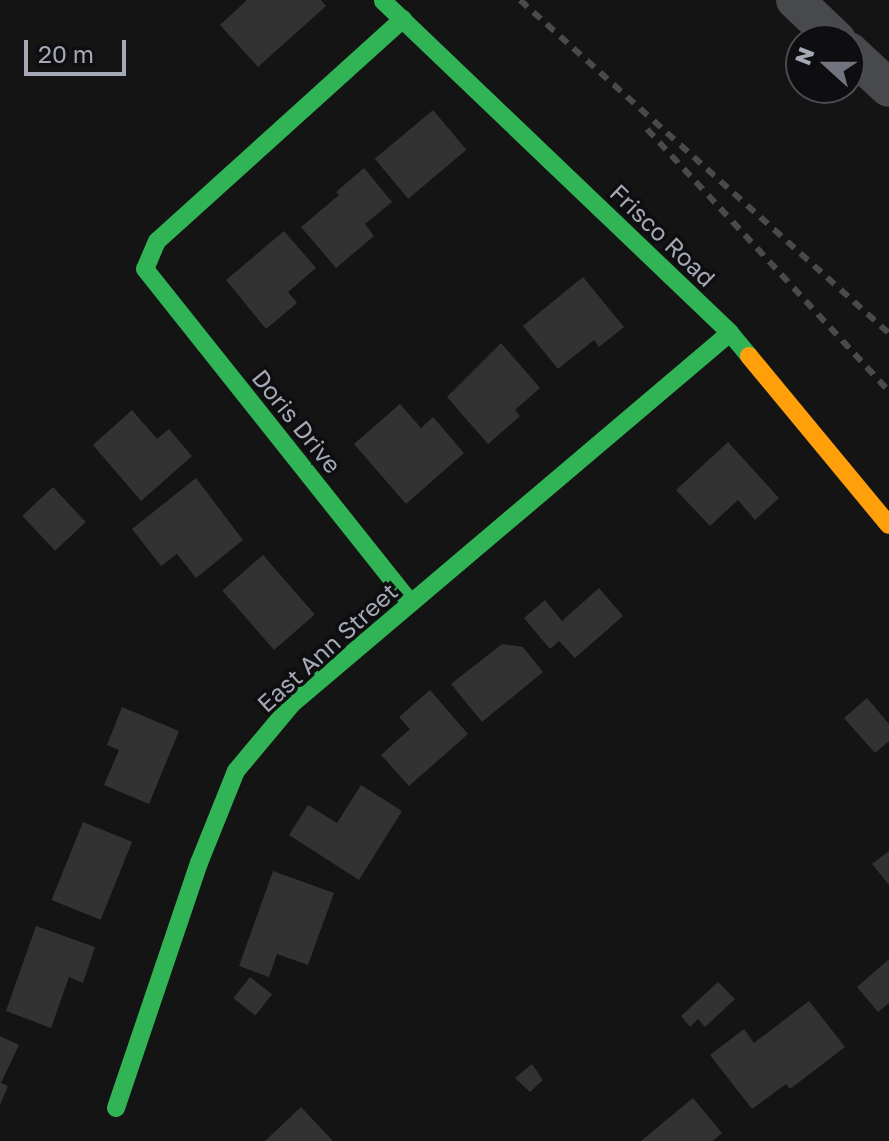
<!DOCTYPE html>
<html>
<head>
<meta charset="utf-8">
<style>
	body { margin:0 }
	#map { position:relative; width:889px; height:1141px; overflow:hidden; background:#141414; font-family:"Golos Text",sans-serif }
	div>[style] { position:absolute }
	.building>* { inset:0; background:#323233; transform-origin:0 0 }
	.street>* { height:38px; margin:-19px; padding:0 19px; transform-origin:19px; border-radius:19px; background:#48494d }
	.fast>* { height:18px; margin:-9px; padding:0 9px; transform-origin:9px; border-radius:9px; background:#30b455 }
	.slow>* { height:18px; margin:-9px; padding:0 9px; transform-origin:9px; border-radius:9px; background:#ff9f0a }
	.rail>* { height:6px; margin-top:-3px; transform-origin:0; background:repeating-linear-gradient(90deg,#484a4c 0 10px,transparent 0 18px) }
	span { translate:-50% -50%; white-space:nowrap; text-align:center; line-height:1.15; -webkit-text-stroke:7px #0e0e10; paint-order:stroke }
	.street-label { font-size:24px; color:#a5a8b5 }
	.north { position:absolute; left:785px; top:24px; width:80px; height:80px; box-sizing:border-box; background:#0e0e10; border:2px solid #4a4c52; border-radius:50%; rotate:291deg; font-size:22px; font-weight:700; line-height:32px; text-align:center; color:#a5a8b5 }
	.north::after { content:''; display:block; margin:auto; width:28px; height:36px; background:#72747d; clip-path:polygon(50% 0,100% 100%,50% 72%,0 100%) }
	.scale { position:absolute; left:24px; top:40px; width:102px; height:36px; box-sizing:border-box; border:4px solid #a5a8b5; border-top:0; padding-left:10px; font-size:24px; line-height:28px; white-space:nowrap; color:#a5a8b5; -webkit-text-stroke:6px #0e0e10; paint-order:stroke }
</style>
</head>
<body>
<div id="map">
	<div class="building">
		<div style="clip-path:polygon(247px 0,321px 0,326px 6px,258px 67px,220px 25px)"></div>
		<div style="left:433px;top:110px;width:52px;height:76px;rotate:50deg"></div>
		<div style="clip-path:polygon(364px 168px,392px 202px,365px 224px,374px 236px,336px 268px,301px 227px,339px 195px,336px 192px)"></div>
		<div style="clip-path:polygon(284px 231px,316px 268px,288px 292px,297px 303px,266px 329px,226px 280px)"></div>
		<div style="clip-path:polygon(583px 277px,624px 327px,599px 347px,594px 340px,558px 369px,523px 326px)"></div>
		<div style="clip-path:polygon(501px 343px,540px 388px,515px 410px,520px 416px,488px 444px,447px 397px)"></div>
		<div style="clip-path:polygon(400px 404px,421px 428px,433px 417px,464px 453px,406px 504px,354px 444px)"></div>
		<div style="clip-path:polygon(132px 410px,157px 439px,169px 429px,192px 456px,141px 501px,93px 445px)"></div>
		<div style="clip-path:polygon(728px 442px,779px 498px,755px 520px,738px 500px,710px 526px,676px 490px)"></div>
		<div style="clip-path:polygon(196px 478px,243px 540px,196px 578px,177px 554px,161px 566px,132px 529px)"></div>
		<div style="left:53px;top:487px;width:48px;height:42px;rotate:47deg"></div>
		<div style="left:263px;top:555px;width:79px;height:54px;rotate:49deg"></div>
		<div style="clip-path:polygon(599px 588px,623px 616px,575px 658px,559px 641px,550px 649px,524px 618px,545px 600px,562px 621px)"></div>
		<div style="clip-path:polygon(502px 644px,523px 647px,543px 672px,482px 722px,451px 684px)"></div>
		<div style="clip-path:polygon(430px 690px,468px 734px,409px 786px,381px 755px,410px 729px,399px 717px)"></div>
		<div style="clip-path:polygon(867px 698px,889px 724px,889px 741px,875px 753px,844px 718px)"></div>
		<div style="clip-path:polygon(122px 707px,179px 731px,149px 804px,104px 785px,119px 750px,107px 745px)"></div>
		<div style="clip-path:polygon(361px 785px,402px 811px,359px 880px,289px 835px,308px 805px,337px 823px)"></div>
		<div style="left:83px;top:822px;width:53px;height:84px;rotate:22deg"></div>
		<div style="clip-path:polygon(889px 851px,889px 885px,872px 864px)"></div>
		<div style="clip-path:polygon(273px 871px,334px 893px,308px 965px,277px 954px,269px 977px,239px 966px)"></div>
		<div style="clip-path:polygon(36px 926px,95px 947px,83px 983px,69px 977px,51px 1028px,6px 1011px)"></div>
		<div style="clip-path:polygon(889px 959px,889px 1003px,878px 1012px,857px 987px)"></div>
		<div style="left:250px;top:977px;width:28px;height:27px;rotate:38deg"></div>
		<div style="clip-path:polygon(718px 982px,735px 999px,705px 1027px,698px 1019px,690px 1027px,681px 1016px)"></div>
		<div style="clip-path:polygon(809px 1001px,845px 1047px,790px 1089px,786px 1084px,752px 1109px,710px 1055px,744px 1029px,754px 1043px)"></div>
		<div style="clip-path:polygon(0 1036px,19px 1045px,1px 1083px,8px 1086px,0 1105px)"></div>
		<div style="clip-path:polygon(532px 1064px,543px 1080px,530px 1092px,515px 1078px)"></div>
		<div style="clip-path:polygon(693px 1098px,722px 1133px,713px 1141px,641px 1141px)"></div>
		<div style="clip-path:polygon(301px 1107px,333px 1141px,265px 1141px)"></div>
	</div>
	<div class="street">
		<div style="left:795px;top:0;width:58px;rotate:43.6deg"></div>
		<div style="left:849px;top:51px;width:54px;rotate:42.8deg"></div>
	</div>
	<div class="fast">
		<div style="left:383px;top:1px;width:480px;rotate:43.7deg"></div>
		<div style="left:730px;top:333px;width:30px;rotate:50deg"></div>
		<div style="left:403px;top:19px;width:331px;rotate:137.9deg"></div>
		<div style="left:157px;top:241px;width:30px;rotate:113deg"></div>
		<div style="left:145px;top:269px;width:427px;rotate:51.5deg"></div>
		<div style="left:116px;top:1108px;width:259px;rotate:-71.3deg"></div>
		<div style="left:199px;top:863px;width:99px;rotate:-68.1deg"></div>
		<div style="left:236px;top:771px;width:87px;rotate:-50.1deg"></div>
		<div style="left:292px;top:704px;width:574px;rotate:-40.27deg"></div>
	</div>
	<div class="slow">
		<div style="left:749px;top:356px;width:219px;rotate:50.4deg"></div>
	</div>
	<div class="rail">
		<div style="left:520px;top:0;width:498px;rotate:42.1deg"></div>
		<div style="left:647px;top:129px;width:357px;rotate:47.3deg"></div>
	</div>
	<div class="street-label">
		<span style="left:663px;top:235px;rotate:44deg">Frisco Road</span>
		<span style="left:297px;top:421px;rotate:51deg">Doris Drive</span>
		<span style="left:327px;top:647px;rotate:-42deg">East Ann Street</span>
	</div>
	<div class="north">N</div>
	<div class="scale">20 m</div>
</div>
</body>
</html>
